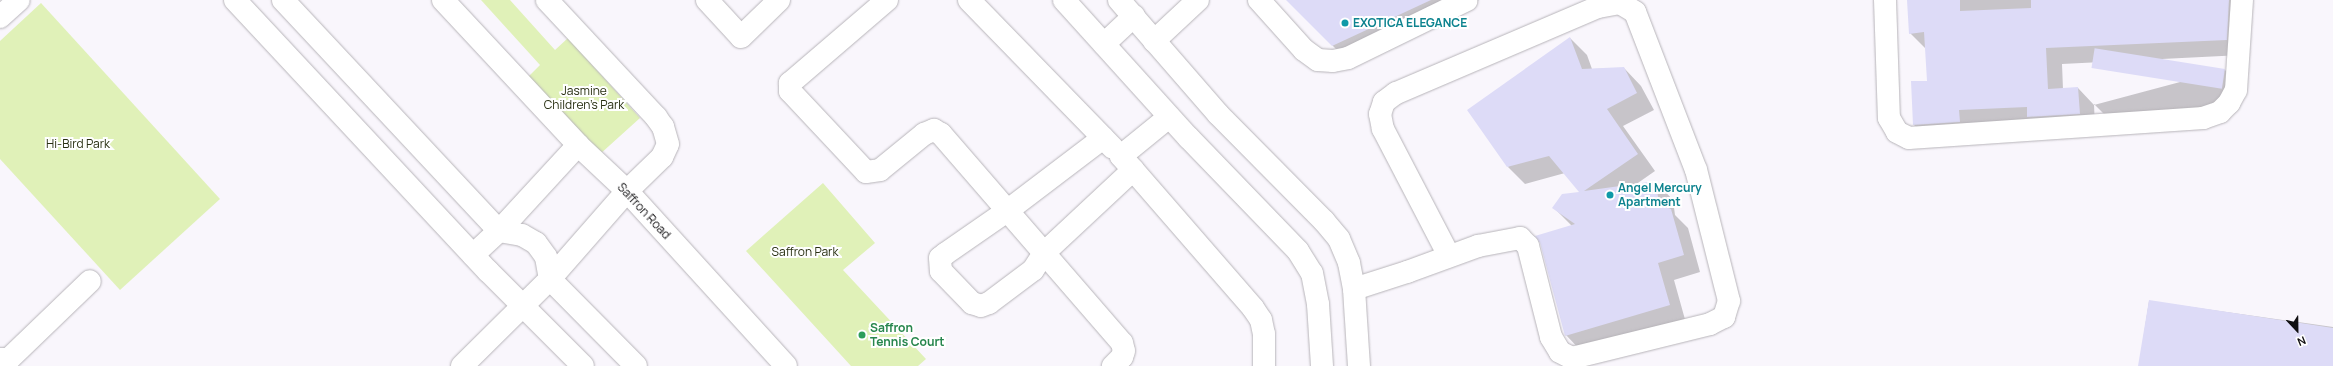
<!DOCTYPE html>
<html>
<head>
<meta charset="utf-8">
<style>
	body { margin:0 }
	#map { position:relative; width:2333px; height:366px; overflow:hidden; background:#f9f6fc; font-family:Manrope,sans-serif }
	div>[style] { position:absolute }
	.green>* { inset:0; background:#e0f1b8 }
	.shadow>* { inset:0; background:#0003 }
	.building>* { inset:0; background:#dddbf7; transform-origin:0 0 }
	.roads { filter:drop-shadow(0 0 1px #b7b4b9) drop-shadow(0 0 1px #b7b4b9) }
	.minor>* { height:22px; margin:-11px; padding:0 11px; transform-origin:11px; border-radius:11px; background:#fff }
	.tertiary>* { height:22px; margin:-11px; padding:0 11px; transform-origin:11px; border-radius:11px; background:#fff }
	.dots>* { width:11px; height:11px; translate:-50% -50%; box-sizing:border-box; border:2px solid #fff; border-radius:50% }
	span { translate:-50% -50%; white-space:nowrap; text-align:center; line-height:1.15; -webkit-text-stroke:4px #fff; paint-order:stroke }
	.culture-label { font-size:12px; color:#0d838f; font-weight:700 }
	.left { translate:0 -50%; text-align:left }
	.park-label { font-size:12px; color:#282f11 }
	.street-label { font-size:12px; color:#100f11 }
	.leisure-label { font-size:12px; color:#27864d; font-weight:700 }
	.north { position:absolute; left:2277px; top:310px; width:40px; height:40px; -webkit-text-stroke:3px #fff; paint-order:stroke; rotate:158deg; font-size:11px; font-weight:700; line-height:16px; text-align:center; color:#100f11 }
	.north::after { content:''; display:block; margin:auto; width:14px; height:18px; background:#100f11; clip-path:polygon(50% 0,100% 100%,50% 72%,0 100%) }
</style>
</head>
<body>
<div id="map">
	<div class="green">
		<div style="clip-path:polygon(481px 0,510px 0,555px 50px,568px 38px,640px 118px,599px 155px,528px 77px,540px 65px)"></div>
		<div style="clip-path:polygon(41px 3px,220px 199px,120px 290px,0 159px,0 41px)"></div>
		<div style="clip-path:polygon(823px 183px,875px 243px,843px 270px,926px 359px,918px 366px,851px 366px,746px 251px)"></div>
	</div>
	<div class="shadow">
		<div style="clip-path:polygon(1287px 0,1479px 0,1348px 61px)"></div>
		<div style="clip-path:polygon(1908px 0,2242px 0,2242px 55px,2062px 64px,2063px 89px,2078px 88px,2094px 105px,2225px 70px,2240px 86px,2238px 104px,2110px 120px,2094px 104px,2095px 129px,1930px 140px,1914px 125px,1928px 82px,1926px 49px,1910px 33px)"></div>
		<div style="clip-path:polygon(1570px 38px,1587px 55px,1592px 69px,1624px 68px,1641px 86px,1654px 110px,1623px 126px,1655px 171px,1635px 185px,1656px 182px,1673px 200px,1675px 215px,1688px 228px,1700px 272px,1674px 280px,1686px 323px,1583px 353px,1566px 335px,1572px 226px,1554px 208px,1581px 193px,1565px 173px,1525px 184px,1508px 167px)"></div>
		<div style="clip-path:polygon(2149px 301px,2333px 327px,2333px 366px,2139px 366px)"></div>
	</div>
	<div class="building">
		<div style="clip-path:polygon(1286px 0,1431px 0,1332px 46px)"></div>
		<div style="clip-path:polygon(1907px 0,1960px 0,1960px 11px,2031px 8px,2031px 0,2229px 0,2227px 40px,2046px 48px,2048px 89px,2078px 87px,2080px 114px,2027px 117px,2027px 107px,1959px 110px,1960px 122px,1913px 125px,1911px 81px,1927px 81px,1924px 32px,1909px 34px)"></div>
		<div style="clip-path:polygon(1570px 37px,1582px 69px,1624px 67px,1637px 93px,1607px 109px,1638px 154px,1584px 191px,1656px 181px,1659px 205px,1671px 209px,1684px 255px,1658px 263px,1670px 305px,1565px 336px,1540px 243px,1535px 236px,1575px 224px,1552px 208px,1562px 194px,1579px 192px,1549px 156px,1507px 167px,1467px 110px)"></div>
		<div style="left:2225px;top:69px;width:20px;height:132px;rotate:99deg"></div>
		<div style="clip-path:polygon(2149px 300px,2333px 328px,2333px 366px,2138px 366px)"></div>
	</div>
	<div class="roads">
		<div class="minor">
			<div style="left:235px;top:0;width:371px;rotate:47deg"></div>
			<div style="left:488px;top:271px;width:134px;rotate:45deg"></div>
			<div style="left:283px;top:0;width:316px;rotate:46.9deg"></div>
			<div style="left:499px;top:231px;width:23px;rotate:10deg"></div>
			<div style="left:522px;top:235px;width:16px;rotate:30deg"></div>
			<div style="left:536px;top:243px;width:17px;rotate:54deg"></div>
			<div style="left:546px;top:257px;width:22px;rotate:80deg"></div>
			<div style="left:550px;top:279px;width:122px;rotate:45.3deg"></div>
			<div style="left:443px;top:0;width:198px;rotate:47deg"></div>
			<div style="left:707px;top:0;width:50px;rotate:47.4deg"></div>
			<div style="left:741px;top:37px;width:53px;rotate:-44.2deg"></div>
			<div style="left:887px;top:0;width:128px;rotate:139.4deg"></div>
			<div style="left:790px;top:83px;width:8px;rotate:90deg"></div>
			<div style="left:790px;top:91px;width:111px;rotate:46.8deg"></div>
			<div style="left:866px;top:172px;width:14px;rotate:-8deg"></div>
			<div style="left:880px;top:170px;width:57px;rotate:-39.3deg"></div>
			<div style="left:924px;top:134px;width:11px;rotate:-22deg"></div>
			<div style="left:934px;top:130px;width:8px;rotate:30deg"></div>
			<div style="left:941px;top:134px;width:276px;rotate:49.1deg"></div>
			<div style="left:1122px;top:343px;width:8px;rotate:76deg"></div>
			<div style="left:1124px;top:351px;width:6px;rotate:108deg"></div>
			<div style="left:1122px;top:357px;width:13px;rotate:135deg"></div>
			<div style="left:969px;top:0;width:206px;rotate:45.8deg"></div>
			<div style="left:1259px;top:0;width:67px;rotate:48deg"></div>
			<div style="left:1304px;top:50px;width:17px;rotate:36deg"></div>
			<div style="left:1318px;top:60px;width:15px;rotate:4deg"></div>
			<div style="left:1333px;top:61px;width:15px;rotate:-11deg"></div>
			<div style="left:1348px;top:58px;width:132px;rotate:-26deg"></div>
			<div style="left:1885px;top:0;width:118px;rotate:88.1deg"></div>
			<div style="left:1889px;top:118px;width:16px;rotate:60deg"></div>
			<div style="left:1897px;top:132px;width:13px;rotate:27deg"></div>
			<div style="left:1909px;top:138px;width:295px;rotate:-3.9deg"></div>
			<div style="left:2203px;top:118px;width:18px;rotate:-19deg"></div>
			<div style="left:2220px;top:112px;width:13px;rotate:-45deg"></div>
			<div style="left:2229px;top:103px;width:15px;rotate:-62deg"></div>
			<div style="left:2236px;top:90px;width:90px;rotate:-86.2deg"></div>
			<div style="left:0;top:17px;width:25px;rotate:-42deg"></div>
			<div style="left:1154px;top:41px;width:60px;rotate:-43deg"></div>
			<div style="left:1169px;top:117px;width:62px;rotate:140.9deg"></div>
			<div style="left:1121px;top:156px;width:201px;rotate:49deg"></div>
			<div style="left:1253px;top:308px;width:14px;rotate:56deg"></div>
			<div style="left:1261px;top:320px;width:14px;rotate:78deg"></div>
			<div style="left:1264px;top:334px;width:32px;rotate:90deg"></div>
			<div style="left:1103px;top:138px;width:121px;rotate:142.8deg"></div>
			<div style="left:1007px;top:211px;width:75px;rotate:145.3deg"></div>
			<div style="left:945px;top:254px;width:6px;rotate:141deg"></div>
			<div style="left:940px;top:258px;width:13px;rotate:86deg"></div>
			<div style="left:941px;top:271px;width:45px;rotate:45.9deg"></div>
			<div style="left:972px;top:303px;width:9px;rotate:18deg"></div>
			<div style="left:981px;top:306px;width:9px;rotate:-21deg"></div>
			<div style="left:989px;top:303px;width:55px;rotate:-36.9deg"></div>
			<div style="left:1033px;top:270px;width:20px;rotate:-57deg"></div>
			<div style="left:1044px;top:253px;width:122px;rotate:-43deg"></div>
			<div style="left:473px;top:255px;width:35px;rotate:-43deg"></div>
			<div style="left:499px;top:231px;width:117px;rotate:-47.4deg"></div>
			<div style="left:578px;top:145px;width:67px;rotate:43.2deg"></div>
			<div style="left:627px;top:191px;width:236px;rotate:47.7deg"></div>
			<div style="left:1354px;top:289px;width:56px;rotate:-17.8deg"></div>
			<div style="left:1407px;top:272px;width:76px;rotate:-20.1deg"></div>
			<div style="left:1478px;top:246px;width:43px;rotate:-10.8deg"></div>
			<div style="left:1520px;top:238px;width:11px;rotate:45deg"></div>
			<div style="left:1528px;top:246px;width:94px;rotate:75.8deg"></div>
			<div style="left:1551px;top:337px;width:17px;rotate:59deg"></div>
			<div style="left:1560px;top:352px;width:13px;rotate:27deg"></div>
			<div style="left:1572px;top:358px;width:142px;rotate:-13.8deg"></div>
			<div style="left:1710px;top:324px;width:16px;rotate:-27deg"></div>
			<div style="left:1724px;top:317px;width:17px;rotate:-73deg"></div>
			<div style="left:1729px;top:301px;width:135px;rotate:-104.1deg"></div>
			<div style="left:1696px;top:170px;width:169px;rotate:-111.1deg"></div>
			<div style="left:1635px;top:12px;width:17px;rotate:-149deg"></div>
			<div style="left:1620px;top:3px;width:22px;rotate:170deg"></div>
			<div style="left:1598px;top:7px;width:220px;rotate:156.9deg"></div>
			<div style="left:1396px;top:93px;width:15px;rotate:143deg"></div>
			<div style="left:1384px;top:102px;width:13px;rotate:108deg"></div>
			<div style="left:1380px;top:114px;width:15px;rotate:79deg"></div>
			<div style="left:1383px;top:129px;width:143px;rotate:62.5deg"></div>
			<div style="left:0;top:359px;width:9px"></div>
			<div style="left:9px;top:359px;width:112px;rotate:-43.9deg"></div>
			<div style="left:462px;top:366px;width:124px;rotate:-44.7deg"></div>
			<div style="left:550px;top:279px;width:117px;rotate:-48.8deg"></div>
			<div style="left:627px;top:191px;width:49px;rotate:-44.2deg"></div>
			<div style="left:662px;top:157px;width:14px;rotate:-65deg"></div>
			<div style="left:668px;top:144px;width:18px;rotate:-106deg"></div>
			<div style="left:663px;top:127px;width:12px;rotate:-125deg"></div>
			<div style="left:656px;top:117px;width:160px;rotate:-133deg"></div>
		</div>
		<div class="tertiary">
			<div style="left:1064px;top:0;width:185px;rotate:47.9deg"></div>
			<div style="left:1188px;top:137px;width:158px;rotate:46deg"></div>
			<div style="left:1298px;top:251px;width:26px;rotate:58deg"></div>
			<div style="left:1312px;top:273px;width:32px;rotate:79deg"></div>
			<div style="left:1318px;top:304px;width:62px;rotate:86.3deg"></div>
			<div style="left:1119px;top:0;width:151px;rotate:49deg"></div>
			<div style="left:1218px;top:114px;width:151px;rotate:45.3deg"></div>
			<div style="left:1324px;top:221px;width:23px;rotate:50deg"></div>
			<div style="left:1339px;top:239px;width:26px;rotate:67deg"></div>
			<div style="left:1349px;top:263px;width:26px;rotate:79deg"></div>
			<div style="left:1354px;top:289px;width:77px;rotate:86.3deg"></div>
			<div style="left:1104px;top:44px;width:41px;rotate:-43deg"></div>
		</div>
	</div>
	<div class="dots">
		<div style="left:1345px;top:23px;background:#0f9aa8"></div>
		<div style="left:1610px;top:195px;background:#0f9aa8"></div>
		<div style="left:862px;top:335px;background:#2e9e5b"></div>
	</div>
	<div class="culture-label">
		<span class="left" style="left:1353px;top:23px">EXOTICA ELEGANCE</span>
		<span class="left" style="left:1618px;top:195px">Angel Mercury<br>Apartment</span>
	</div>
	<div class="park-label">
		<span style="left:584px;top:98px">Jasmine<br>Children's Park</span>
		<span style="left:78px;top:144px">Hi-Bird Park</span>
		<span style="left:805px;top:252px">Saffron Park</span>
	</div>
	<div class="street-label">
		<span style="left:644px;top:211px;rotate:47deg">Saffron Road</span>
	</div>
	<div class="leisure-label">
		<span class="left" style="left:870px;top:335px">Saffron<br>Tennis Court</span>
	</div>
	<div class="north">N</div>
</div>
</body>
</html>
